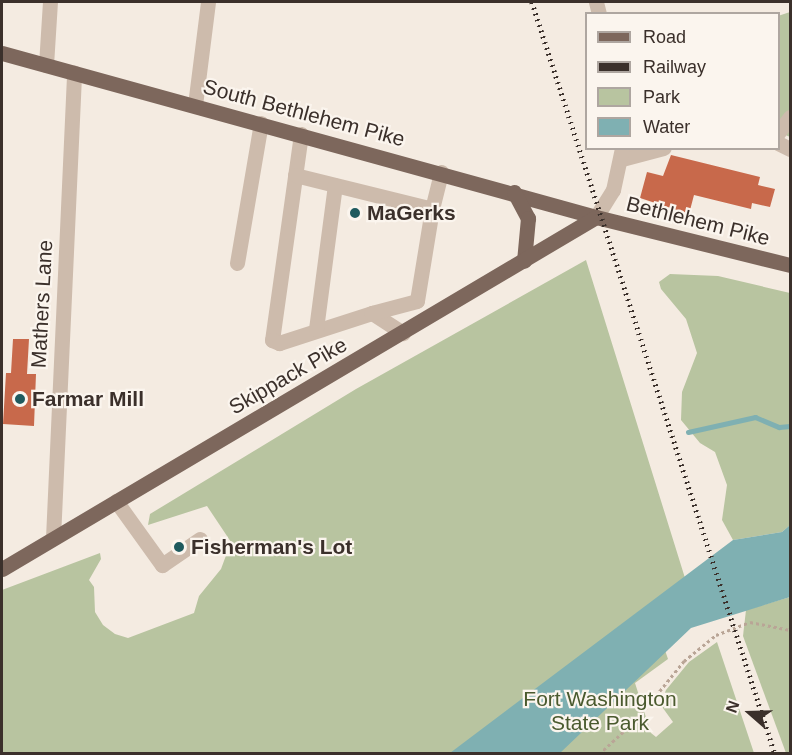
<!DOCTYPE html>
<html>
<head>
<meta charset="utf-8">
<style>
	body { margin:0 }
	#map { position:relative; width:792px; height:755px; overflow:hidden; background:#f4ebe1; font-family:Helvetica,sans-serif }
	div>[style] { position:absolute }
	.green>* { inset:0; background:#b8c4a0 }
	.water>* { inset:0; background:#7fb0b2 }
	.stream>* { height:5px; margin:-2.5px; padding:0 2.5px; transform-origin:2.5px; border-radius:2.5px; background:#7fb0b2 }
	.building>* { inset:0; background:#c8694b }
	.path>* { height:3px; margin-top:-1.5px; transform-origin:0; background:repeating-linear-gradient(90deg,#b9a596 0 3px,transparent 0 6px) }
	.minor>* { height:15px; margin:-7.5px; padding:0 7.5px; transform-origin:7.5px; border-radius:7.5px; background:#cdbbac }
	.major>* { height:15px; margin:-7.5px; padding:0 7.5px; transform-origin:7.5px; border-radius:7.5px; background:#7d675c }
	.rail>* { height:4.5px; margin-top:-2.25px; transform-origin:0; background:repeating-linear-gradient(90deg,#3b302b 0 1.5px,transparent 0 6px) }
	.dots>* { width:16px; height:16px; translate:-50% -50%; box-sizing:border-box; border:3px solid #fbf5ee; border-radius:50% }
	span { translate:-50% -50%; white-space:nowrap; text-align:center; line-height:1.15; -webkit-text-stroke:4.5px #fbf5ee; paint-order:stroke }
	.street-label { font-size:21px; color:#3b302b }
	.poi-label { font-size:21px; color:#3b302b; font-weight:700 }
	.left { translate:0 -50%; text-align:left }
	.park-label { font-size:21px; color:#4a5a2e }
	.frame { position:absolute; inset:0; border:3px solid #3b302b; pointer-events:none }
	.legend { position:absolute; left:585px; top:12px; width:195px; height:138px; box-sizing:border-box; background:#fbf5ee; border:2px solid #aea6a0; margin:0; padding:8px 10px; list-style:none; font-size:18px; color:#3b302b }
	.legend li { display:flex; align-items:center; gap:12px; height:30px }
	.legend b { width:30px; border:2px solid #aea6a0 }
	.north { position:absolute; left:720px; top:683px; width:60px; height:60px; -webkit-text-stroke:4px #fbf5ee; paint-order:stroke; rotate:290deg; font-size:16px; font-weight:700; line-height:24px; text-align:center; color:#3b302b }
	.north::after { content:''; display:block; margin:auto; width:21px; height:27px; background:#3b302b; clip-path:polygon(50% 0,100% 100%,50% 72%,0 100%) }
</style>
</head>
<body>
<div id="map">
	<div class="green">
		<div style="clip-path:polygon(790px 12px,790px 137px,779px 132px,778px 16px)"></div>
		<div style="clip-path:polygon(586px 260px,685px 578px,450px 754px,2px 753px,2px 590px,100px 553px,101px 559px,89px 580px,94px 587px,95px 612px,103px 625px,115px 634px,128px 638px,194px 613px,199px 596px,221px 569px,231px 542px,207px 506px,148px 525px,150px 514px,356px 389px)"></div>
		<div style="clip-path:polygon(670px 274px,718px 276px,790px 293px,790px 525px,782px 532px,733px 540px,722px 520px,727px 485px,715px 452px,700px 443px,681px 420px,682px 392px,697px 353px,686px 319px,661px 289px,659px 282px)"></div>
		<div style="clip-path:polygon(790px 597px,790px 753px,786px 753px,743px 636px,746px 610px)"></div>
		<div style="clip-path:polygon(654px 618px,668px 659px,635px 683px,651px 733px,656px 737px,673px 722px,660px 704px,666px 690px,689px 662px,717px 642px,754px 753px,474px 754px)"></div>
	</div>
	<div class="water">
		<div style="clip-path:polygon(790px 525px,790px 597px,691px 628px,560px 753px,450px 753px,733px 540px,782px 532px)"></div>
	</div>
	<div class="stream">
		<div style="left:688px;top:432px;width:69px;rotate:-12.6deg"></div>
		<div style="left:755px;top:417px;width:26px;rotate:23deg"></div>
		<div style="left:779px;top:427px;width:11px;rotate:-5deg"></div>
	</div>
	<div class="building">
		<div style="clip-path:polygon(671px 155px,760px 177px,758px 185px,775px 189px,770px 207px,752px 203px,751px 209px,694px 195px,689px 214px,640px 198px,647px 172px,663px 176px)"></div>
		<div style="clip-path:polygon(13px 339px,29px 339px,27px 374px,36px 374px,34px 426px,3px 424px,6px 373px,11px 373px)"></div>
	</div>
	<div class="path">
		<div style="left:599px;top:754px;width:52px;rotate:-42.6deg"></div>
		<div style="left:637px;top:719px;width:75px;rotate:-51deg"></div>
		<div style="left:684px;top:661px;width:41px;rotate:-39.1deg"></div>
		<div style="left:716px;top:635px;width:36px;rotate:-21deg"></div>
		<div style="left:750px;top:622px;width:41px;rotate:11.3deg"></div>
	</div>
	<div class="minor">
		<div style="left:596px;top:2px;width:12px;rotate:76deg"></div>
		<div style="left:46px;top:65px;width:63px;rotate:-86.4deg"></div>
		<div style="left:195px;top:105px;width:104px;rotate:-82.8deg"></div>
		<div style="left:778px;top:133px;width:20px;rotate:-53deg"></div>
		<div style="left:301px;top:134px;width:208px;rotate:98deg"></div>
		<div style="left:272px;top:340px;width:8px;rotate:23deg"></div>
		<div style="left:279px;top:343px;width:98px;rotate:-17.9deg"></div>
		<div style="left:372px;top:313px;width:37px;rotate:33deg"></div>
		<div style="left:778px;top:143px;width:13px;rotate:27deg"></div>
		<div style="left:622px;top:159px;width:43px;rotate:-14.7deg"></div>
		<div style="left:295px;top:175px;width:141px;rotate:13.9deg"></div>
		<div style="left:432px;top:209px;width:93px;rotate:99.3deg"></div>
		<div style="left:417px;top:301px;width:47px;rotate:165.1deg"></div>
		<div style="left:432px;top:209px;width:38px;rotate:-76deg"></div>
		<div style="left:596px;top:217px;width:32px;rotate:-58deg"></div>
		<div style="left:613px;top:190px;width:43px;rotate:-77.9deg"></div>
		<div style="left:237px;top:263px;width:142px;rotate:-80.3deg"></div>
		<div style="left:316px;top:329px;width:145px;rotate:-82.5deg"></div>
		<div style="left:116px;top:501px;width:79px;rotate:54.3deg"></div>
		<div style="left:162px;top:565px;width:46px;rotate:-34.4deg"></div>
		<div style="left:53px;top:538px;width:466px;rotate:-87.4deg"></div>
	</div>
	<div class="major">
		<div style="left:2px;top:53px;width:616px;rotate:15.43deg"></div>
		<div style="left:596px;top:217px;width:200px;rotate:13.9deg"></div>
		<div style="left:514px;top:192px;width:30px;rotate:62deg"></div>
		<div style="left:528px;top:218px;width:43px;rotate:95.3deg"></div>
		<div style="left:2px;top:569px;width:690px;rotate:-30.65deg"></div>
	</div>
	<div class="rail">
		<div style="left:532px;top:2px;width:790px;rotate:72.09deg"></div>
	</div>
	<div class="dots">
		<div style="left:355px;top:213px;background:#1f5a5e"></div>
		<div style="left:20px;top:399px;background:#1f5a5e"></div>
		<div style="left:179px;top:547px;background:#1f5a5e"></div>
	</div>
	<div class="street-label">
		<span style="left:304px;top:113px;rotate:15deg">South Bethlehem Pike</span>
		<span style="left:698px;top:221px;rotate:14deg">Bethlehem Pike</span>
		<span style="left:42px;top:304px;rotate:-87deg">Mathers Lane</span>
		<span style="left:288px;top:376px;rotate:-30deg">Skippack Pike</span>
	</div>
	<div class="poi-label">
		<span class="left" style="left:367px;top:213px">MaGerks</span>
		<span class="left" style="left:32px;top:399px">Farmar Mill</span>
		<span class="left" style="left:191px;top:547px">Fisherman's Lot</span>
	</div>
	<div class="park-label">
		<span style="left:600px;top:711px">Fort Washington<br>State Park</span>
	</div>
	<div class="frame"></div>
	<ul class="legend">
	<li><b style="height:8px;background:#7d675c"></b>Road</li>
	<li><b style="height:8px;background:#3b302b"></b>Railway</li>
	<li><b style="height:16px;background:#b8c4a0"></b>Park</li>
	<li><b style="height:16px;background:#7fb0b2"></b>Water</li>
	</ul>
	<div class="north">N</div>
</div>
</body>
</html>
